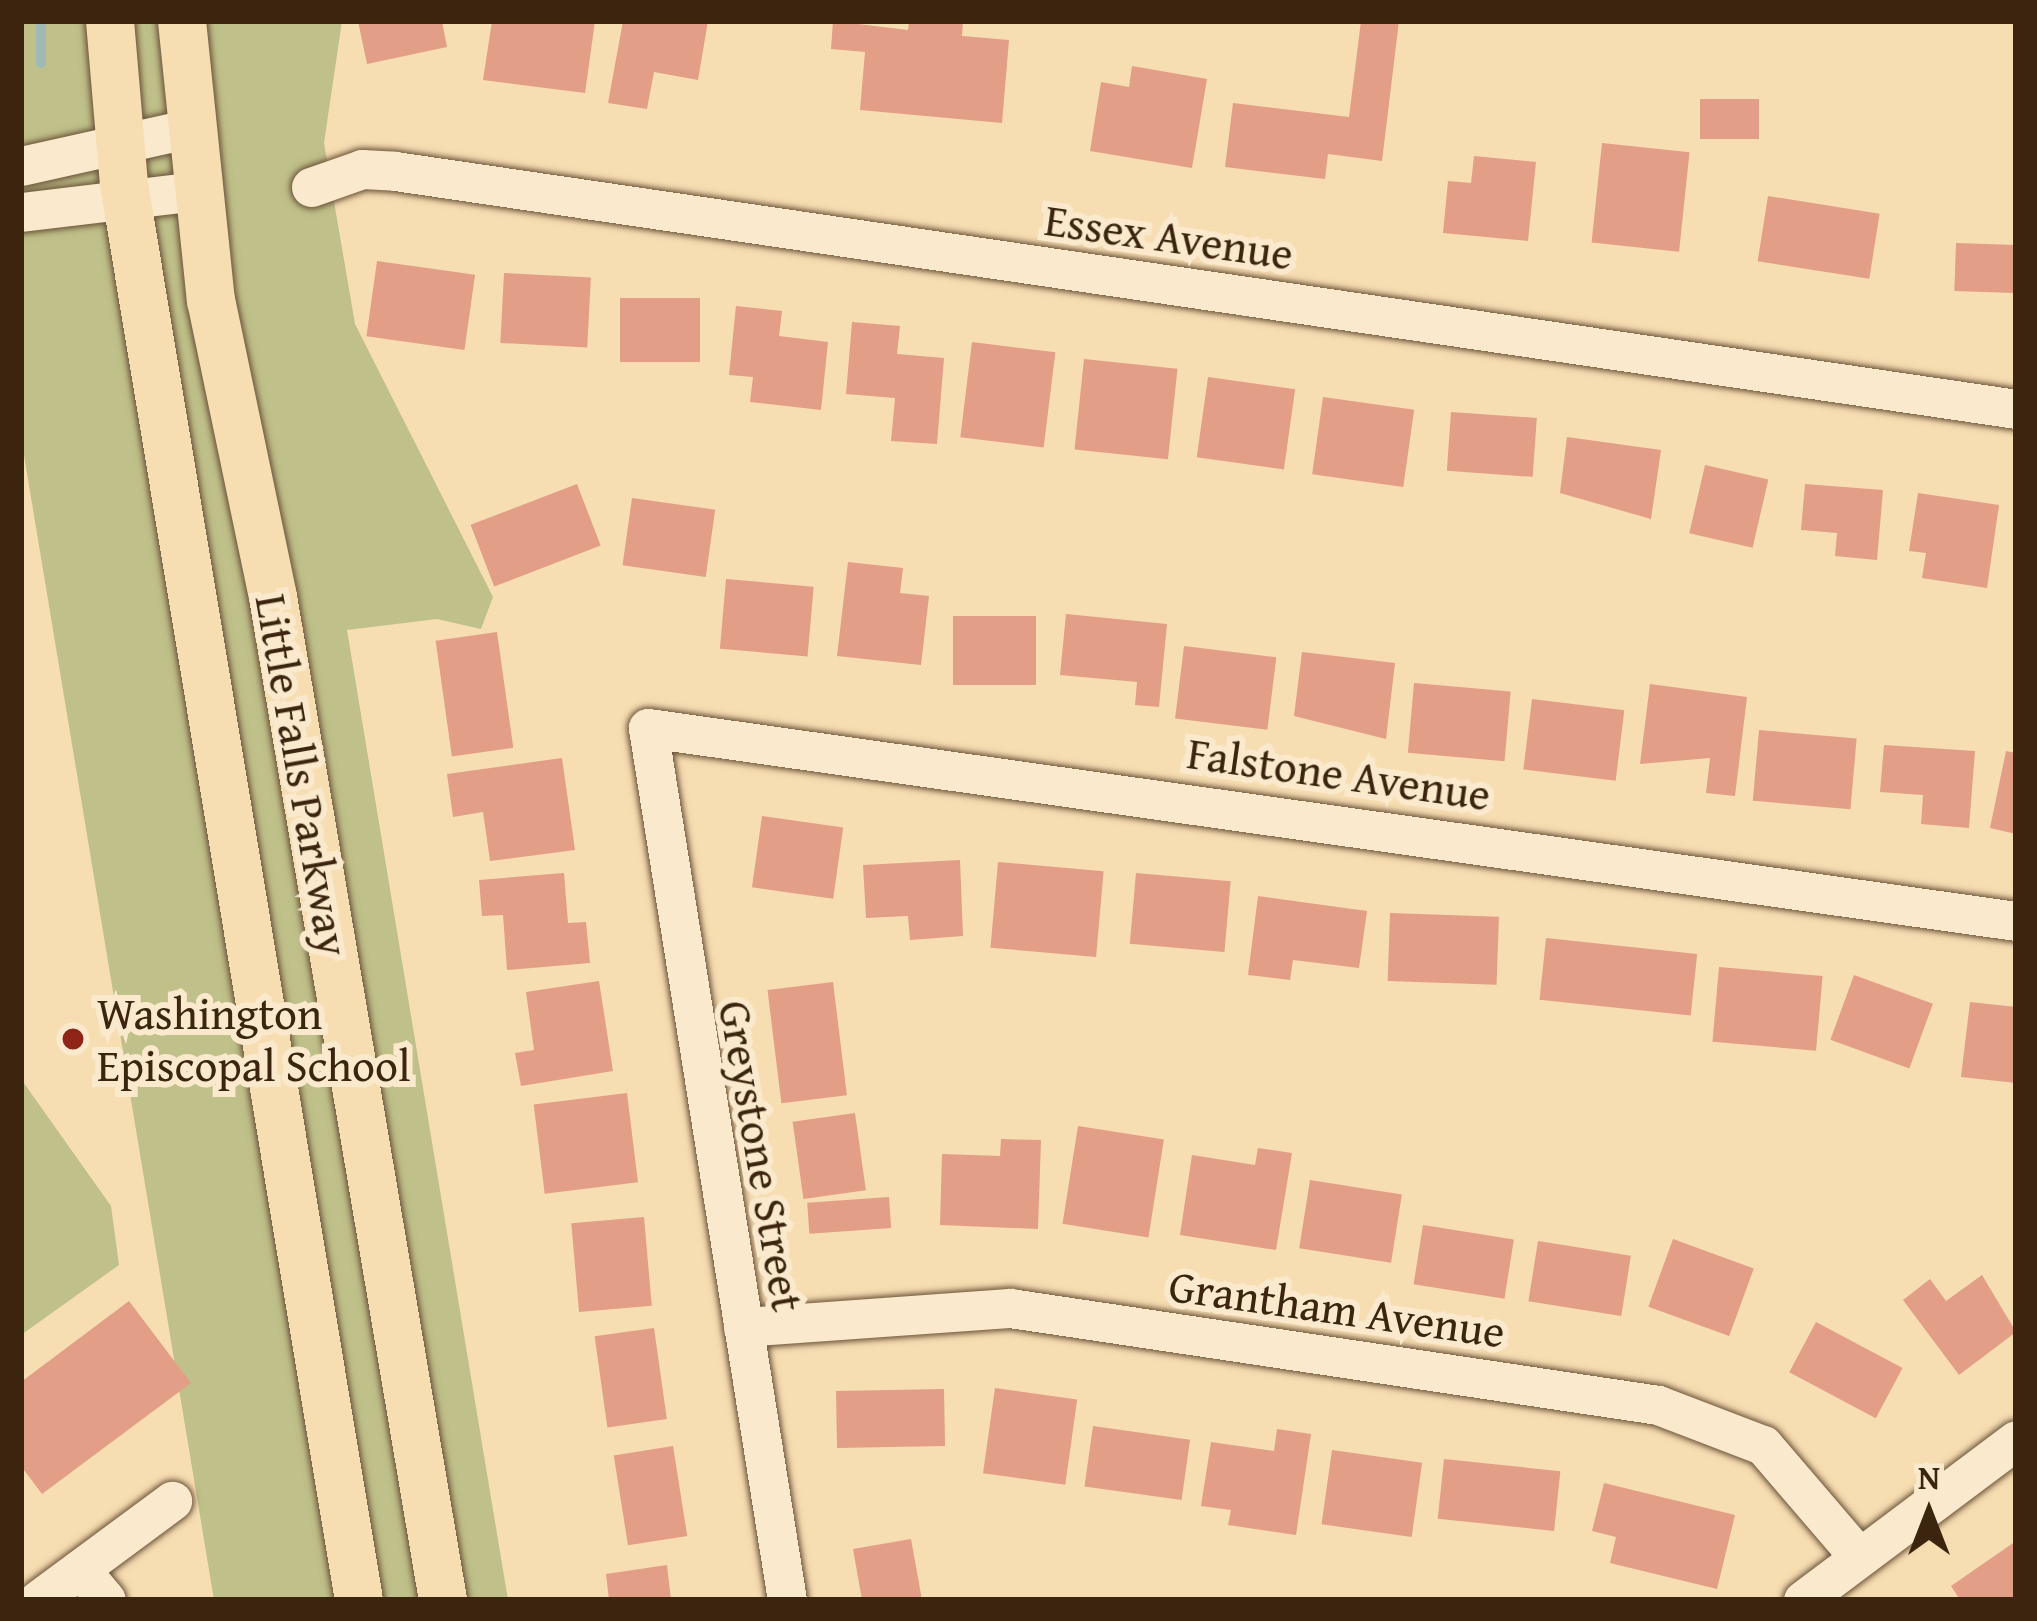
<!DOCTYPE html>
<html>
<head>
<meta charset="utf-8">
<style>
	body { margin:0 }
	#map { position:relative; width:2037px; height:1621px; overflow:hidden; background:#f7ddb2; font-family:"Gentium Book Plus",serif }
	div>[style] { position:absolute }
	.green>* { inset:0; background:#bfc08a }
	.stream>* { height:10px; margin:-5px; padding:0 5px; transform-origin:5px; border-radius:5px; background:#9fbab5 }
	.building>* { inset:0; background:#e39e87; transform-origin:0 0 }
	.roads { filter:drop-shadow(0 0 3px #6b5338) drop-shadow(0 0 3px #6b5338) }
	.minor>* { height:39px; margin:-19.5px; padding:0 19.5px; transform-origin:19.5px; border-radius:19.5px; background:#fae9cd }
	.major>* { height:48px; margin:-24px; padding:0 24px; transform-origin:24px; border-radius:24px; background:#f7ddb2 }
	.dots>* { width:33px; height:33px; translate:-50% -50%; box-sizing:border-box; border:6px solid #fae9cd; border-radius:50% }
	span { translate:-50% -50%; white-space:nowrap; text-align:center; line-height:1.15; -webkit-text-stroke:12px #fae9cd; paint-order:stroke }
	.street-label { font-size:45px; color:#3c250f }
	.poi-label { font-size:45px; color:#3c250f }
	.left { translate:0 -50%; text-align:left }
	.frame { position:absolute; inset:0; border:24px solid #3c250f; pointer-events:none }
	.north { position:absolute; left:1869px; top:1453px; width:120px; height:120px; -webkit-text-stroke:9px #fae9cd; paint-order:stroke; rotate:0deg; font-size:33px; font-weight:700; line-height:48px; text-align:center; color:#3c250f }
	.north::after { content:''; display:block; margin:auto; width:42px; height:54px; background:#3c250f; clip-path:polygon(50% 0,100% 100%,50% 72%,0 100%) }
</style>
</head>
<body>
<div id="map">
	<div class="green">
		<div style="clip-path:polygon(21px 21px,342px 21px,324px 143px,355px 324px,493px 597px,481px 629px,437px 619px,347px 630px,508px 1600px,214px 1600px,21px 437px)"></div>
		<div style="clip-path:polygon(21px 1079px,111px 1206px,119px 1265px,21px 1335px)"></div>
	</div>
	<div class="stream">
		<div style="left:41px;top:21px;width:42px;rotate:90deg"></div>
	</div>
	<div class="building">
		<div style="clip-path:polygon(358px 21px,442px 21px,447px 47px,367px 64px)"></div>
		<div style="clip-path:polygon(492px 21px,595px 21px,585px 93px,483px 80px)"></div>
		<div style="clip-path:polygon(623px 21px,708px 21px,698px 80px,654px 72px,647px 109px,608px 103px)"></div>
		<div style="clip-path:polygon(833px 21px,908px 30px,909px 21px,963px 21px,962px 36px,1009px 40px,1002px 123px,860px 110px,865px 52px,831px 49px)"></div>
		<div style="clip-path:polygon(1361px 21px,1399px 21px,1382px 161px,1328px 154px,1325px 179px,1225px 167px,1233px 103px,1349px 117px)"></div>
		<div style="clip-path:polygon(1132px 66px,1207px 79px,1192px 168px,1090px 151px,1101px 82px,1129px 87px)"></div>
		<div style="left:1759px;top:99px;width:40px;height:59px;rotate:90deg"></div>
		<div style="left:1602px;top:143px;width:88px;height:100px;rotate:6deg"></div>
		<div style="clip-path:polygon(1474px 156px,1536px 162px,1528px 241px,1443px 233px,1448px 181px,1471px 183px)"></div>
		<div style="left:1768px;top:196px;width:113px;height:66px;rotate:9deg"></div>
		<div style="left:1956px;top:243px;width:60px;height:48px;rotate:2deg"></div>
		<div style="left:377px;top:261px;width:99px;height:76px;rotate:8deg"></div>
		<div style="left:504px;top:273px;width:87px;height:70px;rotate:3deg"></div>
		<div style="left:620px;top:298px;width:80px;height:64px"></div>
		<div style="clip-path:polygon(736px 306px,782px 311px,779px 336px,828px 342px,821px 410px,750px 402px,753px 377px,729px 375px)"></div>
		<div style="clip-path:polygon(852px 322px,900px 326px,897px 354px,944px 358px,937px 444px,891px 441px,895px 398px,846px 394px)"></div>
		<div style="left:972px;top:342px;width:84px;height:96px;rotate:7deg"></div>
		<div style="left:1084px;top:359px;width:94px;height:91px;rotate:6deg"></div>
		<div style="left:1208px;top:377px;width:88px;height:81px;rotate:8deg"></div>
		<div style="left:1323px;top:397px;width:92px;height:78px;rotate:8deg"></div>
		<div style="left:1451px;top:412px;width:86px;height:59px;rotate:4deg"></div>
		<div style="clip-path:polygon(1567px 437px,1661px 450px,1651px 519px,1560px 493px)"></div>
		<div style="left:1705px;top:465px;width:65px;height:70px;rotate:13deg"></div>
		<div style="left:577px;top:484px;width:66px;height:114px;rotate:69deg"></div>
		<div style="clip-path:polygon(1805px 484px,1883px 490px,1877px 560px,1835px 556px,1837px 533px,1801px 530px)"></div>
		<div style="clip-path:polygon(1918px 493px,1999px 505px,1987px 588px,1922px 578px,1926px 553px,1909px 551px)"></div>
		<div style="left:632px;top:498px;width:84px;height:68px;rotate:8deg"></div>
		<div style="clip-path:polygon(848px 562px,903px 568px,900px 593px,929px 596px,921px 665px,837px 656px)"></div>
		<div style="left:726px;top:579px;width:88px;height:70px;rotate:5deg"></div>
		<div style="clip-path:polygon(1066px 614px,1167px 624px,1159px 707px,1135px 705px,1137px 682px,1060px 675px)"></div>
		<div style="left:953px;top:616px;width:83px;height:69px"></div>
		<div style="left:497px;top:632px;width:117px;height:62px;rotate:82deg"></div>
		<div style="left:1184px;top:646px;width:93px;height:73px;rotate:7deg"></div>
		<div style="clip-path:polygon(1302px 652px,1395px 663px,1386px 739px,1294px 716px)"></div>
		<div style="left:1414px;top:683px;width:97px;height:70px;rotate:5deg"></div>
		<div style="clip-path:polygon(1650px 684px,1747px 697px,1735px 796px,1706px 793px,1710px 758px,1640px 764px)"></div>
		<div style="left:1532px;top:699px;width:93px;height:71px;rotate:7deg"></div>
		<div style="left:1759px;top:730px;width:98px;height:71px;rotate:5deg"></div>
		<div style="clip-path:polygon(1884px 745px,1975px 751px,1969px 828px,1921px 824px,1923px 795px,1880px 792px)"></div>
		<div style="clip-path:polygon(2006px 751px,2016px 753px,2016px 834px,1990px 828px)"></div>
		<div style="clip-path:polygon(562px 758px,575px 850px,490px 861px,483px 812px,453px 817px,447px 774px)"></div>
		<div style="left:762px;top:816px;width:82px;height:72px;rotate:8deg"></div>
		<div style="clip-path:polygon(960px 860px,963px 936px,910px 940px,908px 916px,866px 918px,863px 865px)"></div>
		<div style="left:998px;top:862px;width:106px;height:86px;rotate:5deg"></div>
		<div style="clip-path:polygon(564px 873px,568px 923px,586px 922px,590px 963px,507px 970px,503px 915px,482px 916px,479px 880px)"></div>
		<div style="left:1136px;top:873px;width:95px;height:71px;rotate:5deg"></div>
		<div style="clip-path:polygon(1258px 896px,1367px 911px,1359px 968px,1293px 960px,1290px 980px,1248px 975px)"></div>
		<div style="left:1390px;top:913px;width:109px;height:68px;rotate:2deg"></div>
		<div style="left:1546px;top:938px;width:152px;height:62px;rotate:6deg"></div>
		<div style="left:1719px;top:967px;width:104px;height:75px;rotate:5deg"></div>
		<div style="left:1854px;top:975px;width:84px;height:69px;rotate:20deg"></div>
		<div style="clip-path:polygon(599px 981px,613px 1071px,521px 1086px,515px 1053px,534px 1050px,526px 992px)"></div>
		<div style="left:833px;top:982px;width:114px;height:66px;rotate:83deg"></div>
		<div style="clip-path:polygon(1970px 1002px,2016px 1007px,2016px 1083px,1961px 1077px)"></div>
		<div style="left:627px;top:1093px;width:90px;height:94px;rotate:83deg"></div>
		<div style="left:855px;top:1113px;width:78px;height:63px;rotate:82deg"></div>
		<div style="left:1078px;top:1126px;width:87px;height:99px;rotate:9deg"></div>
		<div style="clip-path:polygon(1001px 1139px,1041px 1140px,1038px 1229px,940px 1225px,942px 1154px,1000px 1156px)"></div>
		<div style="clip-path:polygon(1258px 1148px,1292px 1153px,1276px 1250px,1180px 1235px,1192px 1155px,1255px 1165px)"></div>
		<div style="left:1310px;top:1180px;width:93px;height:69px;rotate:9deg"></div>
		<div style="left:889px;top:1197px;width:31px;height:82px;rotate:86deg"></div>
		<div style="left:644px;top:1217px;width:89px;height:73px;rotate:85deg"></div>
		<div style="left:1423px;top:1225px;width:92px;height:60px;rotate:9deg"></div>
		<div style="left:1673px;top:1239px;width:86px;height:72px;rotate:20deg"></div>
		<div style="left:1538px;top:1241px;width:94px;height:61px;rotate:9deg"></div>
		<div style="clip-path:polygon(1982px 1275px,2016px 1332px,1959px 1375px,1903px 1300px,1930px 1279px,1946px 1301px)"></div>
		<div style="clip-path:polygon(129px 1301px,191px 1383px,42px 1494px,21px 1466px,21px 1382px)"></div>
		<div style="left:1816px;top:1322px;width:98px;height:57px;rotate:28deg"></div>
		<div style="left:654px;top:1328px;width:92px;height:60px;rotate:82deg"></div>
		<div style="left:995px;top:1388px;width:83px;height:86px;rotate:8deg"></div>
		<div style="left:944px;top:1389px;width:57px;height:108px;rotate:89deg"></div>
		<div style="left:1093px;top:1426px;width:98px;height:61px;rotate:8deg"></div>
		<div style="clip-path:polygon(1277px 1429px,1311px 1434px,1296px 1535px,1228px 1525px,1231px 1510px,1201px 1506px,1211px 1442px,1274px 1451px)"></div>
		<div style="left:673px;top:1446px;width:91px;height:60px;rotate:81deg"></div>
		<div style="left:1332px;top:1450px;width:91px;height:75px;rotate:8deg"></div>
		<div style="left:1444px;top:1459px;width:117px;height:60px;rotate:6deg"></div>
		<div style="clip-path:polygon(1604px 1483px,1735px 1515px,1717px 1589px,1610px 1563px,1616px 1537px,1592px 1531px)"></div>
		<div style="clip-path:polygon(911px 1539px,922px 1600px,862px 1600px,853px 1549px)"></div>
		<div style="clip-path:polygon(2016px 1541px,2016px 1600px,1960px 1600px,1951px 1586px)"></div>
		<div style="clip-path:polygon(667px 1565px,671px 1600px,609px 1600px,606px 1574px)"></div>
	</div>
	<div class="roads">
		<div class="minor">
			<div style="left:21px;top:166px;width:170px;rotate:-12.6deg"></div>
			<div style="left:311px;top:187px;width:54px;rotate:-19.4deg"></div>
			<div style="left:362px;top:169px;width:33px;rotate:3deg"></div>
			<div style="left:395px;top:171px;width:1638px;rotate:8.35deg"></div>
			<div style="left:21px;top:212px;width:176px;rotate:-6.8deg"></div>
			<div style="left:743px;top:1327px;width:268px;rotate:-4.1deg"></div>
			<div style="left:1010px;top:1308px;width:655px;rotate:8.51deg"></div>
			<div style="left:1658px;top:1405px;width:112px;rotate:20.9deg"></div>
			<div style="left:1763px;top:1445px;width:146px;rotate:49.4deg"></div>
			<div style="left:80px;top:1569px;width:40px;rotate:50deg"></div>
			<div style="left:38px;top:1600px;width:167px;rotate:-36.5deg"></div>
			<div style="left:787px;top:1600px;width:883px;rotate:-99.06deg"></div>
			<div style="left:648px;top:728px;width:1382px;rotate:8.03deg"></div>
			<div style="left:1803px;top:1600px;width:266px;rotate:-36.9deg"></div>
		</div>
		<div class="major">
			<div style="left:110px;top:21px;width:164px;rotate:85.1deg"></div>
			<div style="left:124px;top:184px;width:1435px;rotate:80.58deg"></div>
			<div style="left:182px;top:21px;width:281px;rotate:84.1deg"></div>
			<div style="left:211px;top:300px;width:303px;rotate:78.2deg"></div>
			<div style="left:273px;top:597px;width:1017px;rotate:80.38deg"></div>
		</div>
	</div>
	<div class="dots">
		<div style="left:73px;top:1039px;background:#8f2418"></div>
	</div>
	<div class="street-label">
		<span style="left:1169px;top:236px;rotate:8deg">Essex Avenue</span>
		<span style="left:1339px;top:773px;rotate:8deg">Falstone Avenue</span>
		<span style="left:303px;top:775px;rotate:80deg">Little Falls Parkway</span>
		<span style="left:762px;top:1156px;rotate:80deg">Greystone Street</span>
		<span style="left:1337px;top:1308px;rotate:8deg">Grantham Avenue</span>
	</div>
	<div class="poi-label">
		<span class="left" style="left:97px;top:1039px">Washington<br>Episcopal School</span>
	</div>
	<div class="frame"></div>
	<div class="north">N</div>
</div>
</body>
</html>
